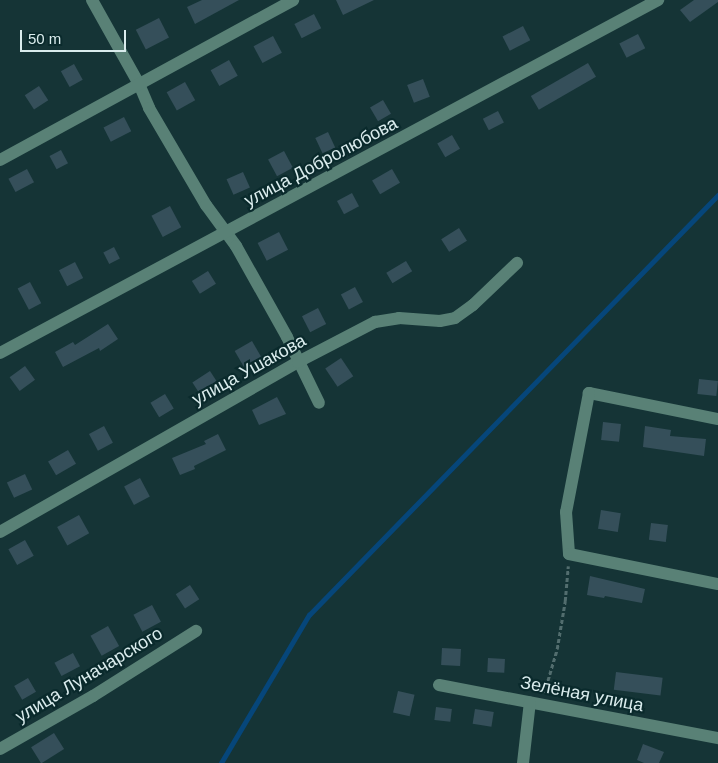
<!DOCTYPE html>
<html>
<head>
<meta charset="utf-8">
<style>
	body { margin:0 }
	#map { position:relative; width:718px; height:763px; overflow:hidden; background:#153436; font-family:Arial,sans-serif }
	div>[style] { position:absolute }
	.stream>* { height:4.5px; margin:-2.25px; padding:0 2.25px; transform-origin:2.25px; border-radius:2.25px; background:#06467a }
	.building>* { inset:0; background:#354f5a; transform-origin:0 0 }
	.path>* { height:2.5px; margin-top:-1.25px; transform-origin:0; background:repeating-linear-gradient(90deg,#526d6e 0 4px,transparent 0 6.5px) }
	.minor>* { height:12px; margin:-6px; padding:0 6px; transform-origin:6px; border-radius:6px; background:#598176 }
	span { translate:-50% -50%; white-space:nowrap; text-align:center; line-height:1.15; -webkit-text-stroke:4.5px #0a2a2c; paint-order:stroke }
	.street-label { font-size:18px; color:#daeced }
	.scale { position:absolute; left:20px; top:30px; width:106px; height:22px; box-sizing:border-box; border:2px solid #daeced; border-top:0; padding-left:6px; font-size:15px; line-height:18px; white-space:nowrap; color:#daeced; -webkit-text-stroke:4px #0a2a2c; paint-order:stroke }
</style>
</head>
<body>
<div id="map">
	<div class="stream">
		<div style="left:221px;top:763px;width:172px;rotate:-59.3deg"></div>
		<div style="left:309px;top:615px;width:586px;rotate:-45.76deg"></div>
	</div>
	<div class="building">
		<div style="clip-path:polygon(202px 0,239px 0,195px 24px,187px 7px)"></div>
		<div style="clip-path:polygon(336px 0,374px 0,343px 15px)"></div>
		<div style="clip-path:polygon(694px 0,718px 0,718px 2px,690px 22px,680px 10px)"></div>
		<div style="left:314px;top:14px;width:16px;height:22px;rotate:63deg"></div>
		<div style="left:159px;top:18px;width:22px;height:26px;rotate:63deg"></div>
		<div style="left:523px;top:26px;width:16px;height:23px;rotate:63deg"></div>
		<div style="left:638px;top:34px;width:16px;height:21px;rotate:63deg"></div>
		<div style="left:273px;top:36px;width:19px;height:22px;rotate:62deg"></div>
		<div style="left:229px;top:60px;width:18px;height:21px;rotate:61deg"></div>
		<div style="left:588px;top:63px;width:16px;height:66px;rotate:60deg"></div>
		<div style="left:74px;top:64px;width:18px;height:15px;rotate:61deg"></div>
		<div style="left:423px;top:79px;width:19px;height:17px;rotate:69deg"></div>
		<div style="left:185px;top:82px;width:21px;height:21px;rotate:61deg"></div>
		<div style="left:39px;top:86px;width:17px;height:17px;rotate:57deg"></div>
		<div style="left:383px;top:100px;width:16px;height:15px;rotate:60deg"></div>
		<div style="left:498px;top:111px;width:13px;height:17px;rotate:63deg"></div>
		<div style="left:124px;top:117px;width:16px;height:23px;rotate:63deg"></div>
		<div style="left:328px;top:132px;width:17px;height:14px;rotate:65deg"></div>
		<div style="left:452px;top:135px;width:16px;height:17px;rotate:60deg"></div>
		<div style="left:61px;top:150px;width:15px;height:13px;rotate:62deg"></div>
		<div style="left:284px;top:151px;width:19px;height:18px;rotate:62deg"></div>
		<div style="left:27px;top:169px;width:15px;height:21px;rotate:62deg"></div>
		<div style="left:392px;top:169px;width:16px;height:23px;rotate:60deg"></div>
		<div style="left:243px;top:172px;width:17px;height:18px;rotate:66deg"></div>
		<div style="left:352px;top:193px;width:15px;height:17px;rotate:62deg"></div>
		<div style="left:170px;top:206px;width:24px;height:21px;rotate:62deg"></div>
		<div style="left:459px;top:228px;width:15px;height:21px;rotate:58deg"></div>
		<div style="left:279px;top:232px;width:20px;height:24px;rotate:63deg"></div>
		<div style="left:114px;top:247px;width:13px;height:12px;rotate:63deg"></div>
		<div style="left:406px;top:261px;width:12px;height:23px;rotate:59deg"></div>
		<div style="left:75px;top:262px;width:18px;height:18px;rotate:63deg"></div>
		<div style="left:208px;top:271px;width:15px;height:19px;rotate:58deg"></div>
		<div style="left:30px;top:282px;width:24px;height:14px;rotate:62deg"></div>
		<div style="left:355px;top:287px;width:17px;height:16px;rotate:62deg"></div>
		<div style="left:318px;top:308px;width:18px;height:18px;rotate:63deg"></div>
		<div style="clip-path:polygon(108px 324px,118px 339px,100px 351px,99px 348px,63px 367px,55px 352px,73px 342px,75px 345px)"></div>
		<div style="left:252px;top:341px;width:22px;height:20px;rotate:60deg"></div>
		<div style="left:341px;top:358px;width:22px;height:19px;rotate:56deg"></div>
		<div style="left:25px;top:366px;width:17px;height:19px;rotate:54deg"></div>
		<div style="left:210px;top:371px;width:17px;height:21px;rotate:57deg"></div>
		<div style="left:699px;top:379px;width:19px;height:15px;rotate:6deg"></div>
		<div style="left:165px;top:394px;width:17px;height:17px;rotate:59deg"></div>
		<div style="clip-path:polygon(277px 397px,286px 414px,259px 425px,252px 410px)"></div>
		<div style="left:603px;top:422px;width:18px;height:18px;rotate:6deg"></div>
		<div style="left:104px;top:426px;width:19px;height:17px;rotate:62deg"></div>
		<div style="clip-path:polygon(645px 426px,671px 430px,670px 436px,706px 439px,704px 456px,643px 447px)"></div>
		<div style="clip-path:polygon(218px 434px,226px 450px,194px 466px,195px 469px,180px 475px,172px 458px,206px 444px,204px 441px)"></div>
		<div style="left:68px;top:450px;width:16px;height:23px;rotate:60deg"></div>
		<div style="left:25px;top:474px;width:17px;height:20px;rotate:65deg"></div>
		<div style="left:140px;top:478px;width:21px;height:18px;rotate:62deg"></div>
		<div style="left:601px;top:510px;width:20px;height:19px;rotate:9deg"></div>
		<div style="left:79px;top:515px;width:21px;height:25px;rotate:61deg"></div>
		<div style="left:651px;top:523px;width:17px;height:17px;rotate:7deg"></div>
		<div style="left:25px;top:540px;width:18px;height:19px;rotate:61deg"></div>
		<div style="clip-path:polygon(590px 576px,645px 589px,642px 603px,605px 596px,604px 598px,587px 595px)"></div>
		<div style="left:190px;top:585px;width:17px;height:17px;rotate:57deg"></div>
		<div style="left:152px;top:605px;width:19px;height:21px;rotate:62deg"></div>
		<div style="left:108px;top:626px;width:23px;height:20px;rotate:61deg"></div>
		<div style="left:442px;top:648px;width:19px;height:17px;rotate:3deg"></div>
		<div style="left:73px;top:653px;width:15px;height:21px;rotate:62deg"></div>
		<div style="left:488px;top:658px;width:17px;height:14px;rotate:3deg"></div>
		<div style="left:616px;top:672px;width:47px;height:18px;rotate:7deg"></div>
		<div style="left:28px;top:678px;width:16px;height:16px;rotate:60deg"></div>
		<div style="left:398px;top:691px;width:17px;height:22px;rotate:13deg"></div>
		<div style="left:436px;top:707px;width:16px;height:13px;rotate:7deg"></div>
		<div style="left:475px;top:709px;width:19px;height:15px;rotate:9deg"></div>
		<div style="left:54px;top:733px;width:19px;height:27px;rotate:58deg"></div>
		<div style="clip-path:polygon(643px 744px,664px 752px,659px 763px,644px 763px,637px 760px)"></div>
	</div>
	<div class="path">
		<div style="left:544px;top:693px;width:46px;rotate:-73.5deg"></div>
		<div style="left:557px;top:649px;width:49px;rotate:-80.5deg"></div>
		<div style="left:565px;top:601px;width:35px;rotate:-85deg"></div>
	</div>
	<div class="minor">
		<div style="left:92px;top:0;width:96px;rotate:60.8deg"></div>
		<div style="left:139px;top:84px;width:26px;rotate:67deg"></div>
		<div style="left:149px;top:108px;width:113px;rotate:59.6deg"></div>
		<div style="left:206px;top:205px;width:51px;rotate:53.8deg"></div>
		<div style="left:236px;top:246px;width:104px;rotate:60.7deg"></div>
		<div style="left:287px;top:337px;width:73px;rotate:64.1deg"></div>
		<div style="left:0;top:160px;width:334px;rotate:-28.6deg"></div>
		<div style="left:0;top:353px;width:747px;rotate:-28.21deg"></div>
		<div style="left:718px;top:419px;width:132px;rotate:-168.6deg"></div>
		<div style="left:589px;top:393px;width:121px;rotate:100.9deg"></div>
		<div style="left:566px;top:512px;width:42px;rotate:85.9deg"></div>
		<div style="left:569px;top:554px;width:152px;rotate:11.4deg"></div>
		<div style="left:0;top:532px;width:343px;rotate:-29.7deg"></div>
		<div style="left:298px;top:362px;width:87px;rotate:-27.5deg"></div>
		<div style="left:375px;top:322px;width:24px;rotate:-9deg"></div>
		<div style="left:399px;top:318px;width:41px;rotate:4.2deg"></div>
		<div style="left:440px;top:321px;width:15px;rotate:-11deg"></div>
		<div style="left:455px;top:318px;width:22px;rotate:-36deg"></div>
		<div style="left:473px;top:305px;width:61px;rotate:-43.7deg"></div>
		<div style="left:439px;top:685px;width:284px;rotate:10.8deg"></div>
		<div style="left:0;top:749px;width:107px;rotate:-29.7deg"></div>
		<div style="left:93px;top:696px;width:122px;rotate:-32.3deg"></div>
		<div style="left:523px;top:763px;width:61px;rotate:-83.5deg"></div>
	</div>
	<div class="street-label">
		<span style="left:321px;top:162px;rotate:-28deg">улица Добролюбова</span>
		<span style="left:249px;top:370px;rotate:-29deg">улица Ушакова</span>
		<span style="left:89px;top:675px;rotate:-31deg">улица Луначарского</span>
		<span style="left:582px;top:694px;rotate:11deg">Зелёная улица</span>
	</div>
	<div class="scale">50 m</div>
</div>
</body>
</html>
